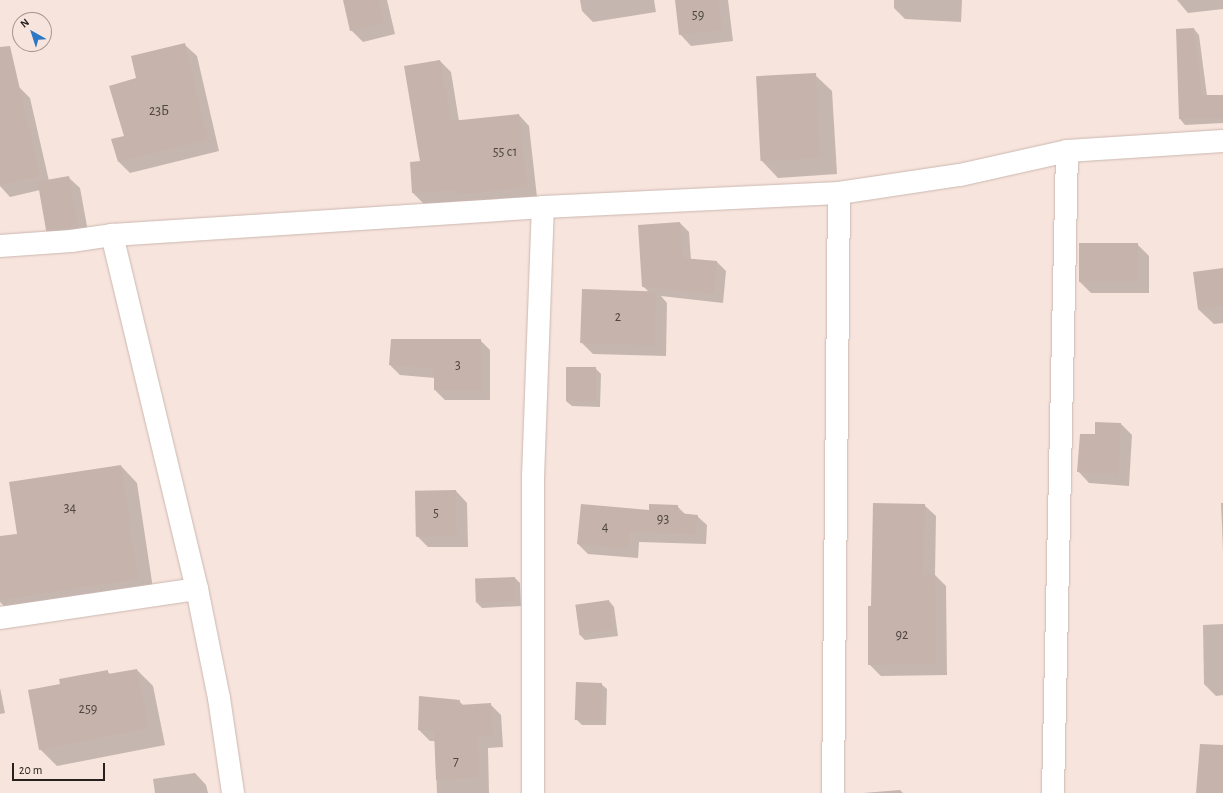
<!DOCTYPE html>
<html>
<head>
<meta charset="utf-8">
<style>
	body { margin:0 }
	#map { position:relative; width:1223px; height:793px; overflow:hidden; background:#f7e4dc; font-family:"Alegreya Sans",sans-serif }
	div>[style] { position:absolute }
	.shadow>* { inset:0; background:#0003 }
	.building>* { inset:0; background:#c6b4ac; transform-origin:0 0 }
	.roads { filter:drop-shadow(0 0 1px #cbb8b1) drop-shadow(0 0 1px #cbb8b1) }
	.minor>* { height:22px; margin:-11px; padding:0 11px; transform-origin:11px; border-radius:11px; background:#fff }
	span { translate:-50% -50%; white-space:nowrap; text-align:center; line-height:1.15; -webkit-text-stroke:3.5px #f7e4dc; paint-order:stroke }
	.number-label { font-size:14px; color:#4f4541 }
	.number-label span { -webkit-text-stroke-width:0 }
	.north { position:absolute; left:12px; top:12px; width:40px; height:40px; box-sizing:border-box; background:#f7e4dc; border:1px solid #a49690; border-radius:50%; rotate:321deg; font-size:11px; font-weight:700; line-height:16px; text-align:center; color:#27201d }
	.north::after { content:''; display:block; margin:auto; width:14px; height:18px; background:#2d77c7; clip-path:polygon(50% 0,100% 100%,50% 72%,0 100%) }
	.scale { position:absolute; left:12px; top:763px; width:93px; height:18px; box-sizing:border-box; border:2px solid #27201d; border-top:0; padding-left:5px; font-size:12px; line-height:14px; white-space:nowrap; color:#27201d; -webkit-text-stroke:3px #f7e4dc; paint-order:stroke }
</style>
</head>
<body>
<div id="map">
	<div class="shadow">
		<div style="clip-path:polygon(344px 0,387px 0,395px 34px,363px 42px,351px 30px)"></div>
		<div style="clip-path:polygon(580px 0,654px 0,656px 12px,593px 22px,582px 11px)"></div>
		<div style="clip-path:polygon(676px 0,728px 0,733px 41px,691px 46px,680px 34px)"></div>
		<div style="clip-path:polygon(894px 0,962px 0,961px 22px,905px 19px,894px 8px)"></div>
		<div style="clip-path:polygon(1177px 0,1223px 0,1223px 9px,1188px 13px)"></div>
		<div style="clip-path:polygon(1194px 29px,1199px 35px,1207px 96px,1223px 96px,1223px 123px,1185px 125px,1180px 119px,1177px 30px)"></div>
		<div style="clip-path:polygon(185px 45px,197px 56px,219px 151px,130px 173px,119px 162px,138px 79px)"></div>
		<div style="clip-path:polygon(440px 61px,451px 72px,459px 121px,519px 115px,529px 126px,537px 197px,468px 205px,464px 201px,424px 204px,413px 193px,411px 163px,421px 162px)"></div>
		<div style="clip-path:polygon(815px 75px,832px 91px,837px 174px,778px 178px,762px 161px)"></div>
		<div style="clip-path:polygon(19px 87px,30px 98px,49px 181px,68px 177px,80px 188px,89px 237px,59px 241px,48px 230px,40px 190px,10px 197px,0 186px,0 91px)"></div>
		<div style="clip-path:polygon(680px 223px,689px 232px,691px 260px,717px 262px,726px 271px,723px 303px,661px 296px,667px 303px,666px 356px,593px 354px,581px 342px,648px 291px,643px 286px)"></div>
		<div style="clip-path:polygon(1137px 244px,1149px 256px,1149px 293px,1091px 293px,1080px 282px)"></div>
		<div style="clip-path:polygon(1223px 269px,1223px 323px,1214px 324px,1198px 309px)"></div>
		<div style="clip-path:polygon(480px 340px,490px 350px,490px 400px,445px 400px,435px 390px,435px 378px,400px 375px,390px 365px)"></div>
		<div style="clip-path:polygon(595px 368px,601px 374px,600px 407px,572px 406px,566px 401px)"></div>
		<div style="clip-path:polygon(1121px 424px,1132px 435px,1129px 486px,1089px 483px,1078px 471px,1096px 435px)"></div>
		<div style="clip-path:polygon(121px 466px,137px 483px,154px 595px,14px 616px,0 602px,0 537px,18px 534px)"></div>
		<div style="clip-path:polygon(456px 491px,467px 503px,468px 547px,428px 547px,417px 536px)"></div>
		<div style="clip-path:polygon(1221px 503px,1223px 503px,1223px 551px)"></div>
		<div style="clip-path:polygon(924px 505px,936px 516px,935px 575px,946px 586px,947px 675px,881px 676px,869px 664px,872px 606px)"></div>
		<div style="clip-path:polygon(677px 506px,686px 515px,697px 516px,707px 525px,706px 544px,639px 542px,638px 558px,588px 554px,578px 544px,650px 511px)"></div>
		<div style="clip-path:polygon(515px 578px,520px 583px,521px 606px,482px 608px,477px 603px)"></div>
		<div style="clip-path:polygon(609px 601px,614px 607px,618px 636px,585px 640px,579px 634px)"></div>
		<div style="clip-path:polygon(1223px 624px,1223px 695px,1216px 696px,1204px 684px,1203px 625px)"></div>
		<div style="clip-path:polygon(137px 670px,153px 686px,165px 745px,57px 766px,40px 749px,62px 684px,107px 671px,111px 675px)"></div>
		<div style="clip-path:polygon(601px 684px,607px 689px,606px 725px,582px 725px,576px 719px)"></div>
		<div style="clip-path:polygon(0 688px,5px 713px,0 714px)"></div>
		<div style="clip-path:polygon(459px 701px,464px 706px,490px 704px,501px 715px,503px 747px,488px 748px,489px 793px,502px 793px,437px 793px,435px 741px,430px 741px,419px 730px)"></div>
		<div style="clip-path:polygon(195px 773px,206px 785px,208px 793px,155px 793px,153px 779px)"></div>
		<div style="clip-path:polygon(900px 790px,903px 793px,863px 793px)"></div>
	</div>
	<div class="building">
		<div style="clip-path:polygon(343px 0,379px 0,384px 23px,350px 31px)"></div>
		<div style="clip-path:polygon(675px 0,718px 0,722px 30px,679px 35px)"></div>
		<div style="clip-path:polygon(1194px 28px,1202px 95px,1223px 95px,1223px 118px,1179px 119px,1176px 29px)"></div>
		<div style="clip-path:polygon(185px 43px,208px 140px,118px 162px,111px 139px,124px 136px,109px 86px,136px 78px,131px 56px)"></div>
		<div style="clip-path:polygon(10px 46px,40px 176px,0 185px,0 47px)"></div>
		<div style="clip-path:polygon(440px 60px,451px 121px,519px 114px,527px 187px,457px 195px,456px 190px,412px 193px,410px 162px,420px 161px,404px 66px)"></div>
		<div style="left:816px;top:73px;width:85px;height:60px;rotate:87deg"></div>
		<div style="left:69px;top:176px;width:51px;height:32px;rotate:80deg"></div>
		<div style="clip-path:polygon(680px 222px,683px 258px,717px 261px,714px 294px,642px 287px,638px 225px)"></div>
		<div style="left:1138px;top:243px;width:39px;height:59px;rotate:90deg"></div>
		<div style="clip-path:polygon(1223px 268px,1223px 306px,1198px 309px,1193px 272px)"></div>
		<div style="left:582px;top:289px;width:74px;height:54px;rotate:2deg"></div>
		<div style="clip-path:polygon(391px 339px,481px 339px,481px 391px,434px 390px,434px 369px,389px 365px)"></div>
		<div style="left:566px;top:367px;width:30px;height:34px"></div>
		<div style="clip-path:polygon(1095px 422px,1121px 423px,1118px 475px,1077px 472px,1080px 434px,1095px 434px)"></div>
		<div style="clip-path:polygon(121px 465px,138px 579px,0 600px,0 536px,17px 534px,9px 482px)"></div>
		<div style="left:456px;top:490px;width:46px;height:41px;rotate:89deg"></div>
		<div style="clip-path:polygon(873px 503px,925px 504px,923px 575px,935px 574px,936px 664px,868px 665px,868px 606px,871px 606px)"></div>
		<div style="clip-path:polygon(581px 504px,649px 510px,649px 504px,678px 505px,678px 513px,698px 515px,696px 534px,630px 532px,628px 549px,577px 544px)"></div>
		<div style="left:515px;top:577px;width:24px;height:40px;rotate:88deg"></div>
		<div style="left:609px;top:600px;width:30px;height:34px;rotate:82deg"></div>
		<div style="clip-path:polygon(137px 669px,149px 728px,39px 750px,28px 690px,60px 684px,59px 679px,108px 670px,108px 674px)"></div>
		<div style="left:576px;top:682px;width:26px;height:38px;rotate:2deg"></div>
		<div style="clip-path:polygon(419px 696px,460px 700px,459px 705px,491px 703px,493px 736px,477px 737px,479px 778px,436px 780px,434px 731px,418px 730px)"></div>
		<div style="clip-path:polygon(1200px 744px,1223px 745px,1223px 793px,1196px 793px)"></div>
	</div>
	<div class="roads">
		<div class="minor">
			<div style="left:112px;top:235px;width:364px;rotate:76.5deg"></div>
			<div style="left:197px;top:589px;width:111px;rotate:78.6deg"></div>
			<div style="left:219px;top:698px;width:96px;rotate:81.6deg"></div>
			<div style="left:0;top:246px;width:71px;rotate:-4deg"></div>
			<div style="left:71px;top:241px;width:41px;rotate:-8.3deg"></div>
			<div style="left:112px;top:235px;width:432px;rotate:-3.7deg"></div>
			<div style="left:543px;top:207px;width:296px;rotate:-2.7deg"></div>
			<div style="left:839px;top:193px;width:122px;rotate:-8.5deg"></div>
			<div style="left:960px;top:175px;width:110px;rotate:-12.6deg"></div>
			<div style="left:1067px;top:151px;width:156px;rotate:-3.7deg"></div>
			<div style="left:0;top:618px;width:199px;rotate:-8.4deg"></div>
			<div style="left:533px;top:793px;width:316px;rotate:-90deg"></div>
			<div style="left:533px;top:477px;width:270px;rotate:-87.9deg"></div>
			<div style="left:833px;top:793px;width:600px;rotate:-89.43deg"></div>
			<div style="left:1053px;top:793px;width:642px;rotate:-88.75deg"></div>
		</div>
	</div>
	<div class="number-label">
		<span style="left:698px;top:15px">59</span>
		<span style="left:159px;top:111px">23Б</span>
		<span style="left:505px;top:152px">55 с1</span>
		<span style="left:618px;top:317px">2</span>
		<span style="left:458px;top:365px">3</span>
		<span style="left:70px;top:508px">34</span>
		<span style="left:436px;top:513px">5</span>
		<span style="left:663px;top:519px">93</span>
		<span style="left:605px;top:527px">4</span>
		<span style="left:902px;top:635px">92</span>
		<span style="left:88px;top:709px">259</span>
		<span style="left:456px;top:761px">7</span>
	</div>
	<div class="north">N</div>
	<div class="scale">20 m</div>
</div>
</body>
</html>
